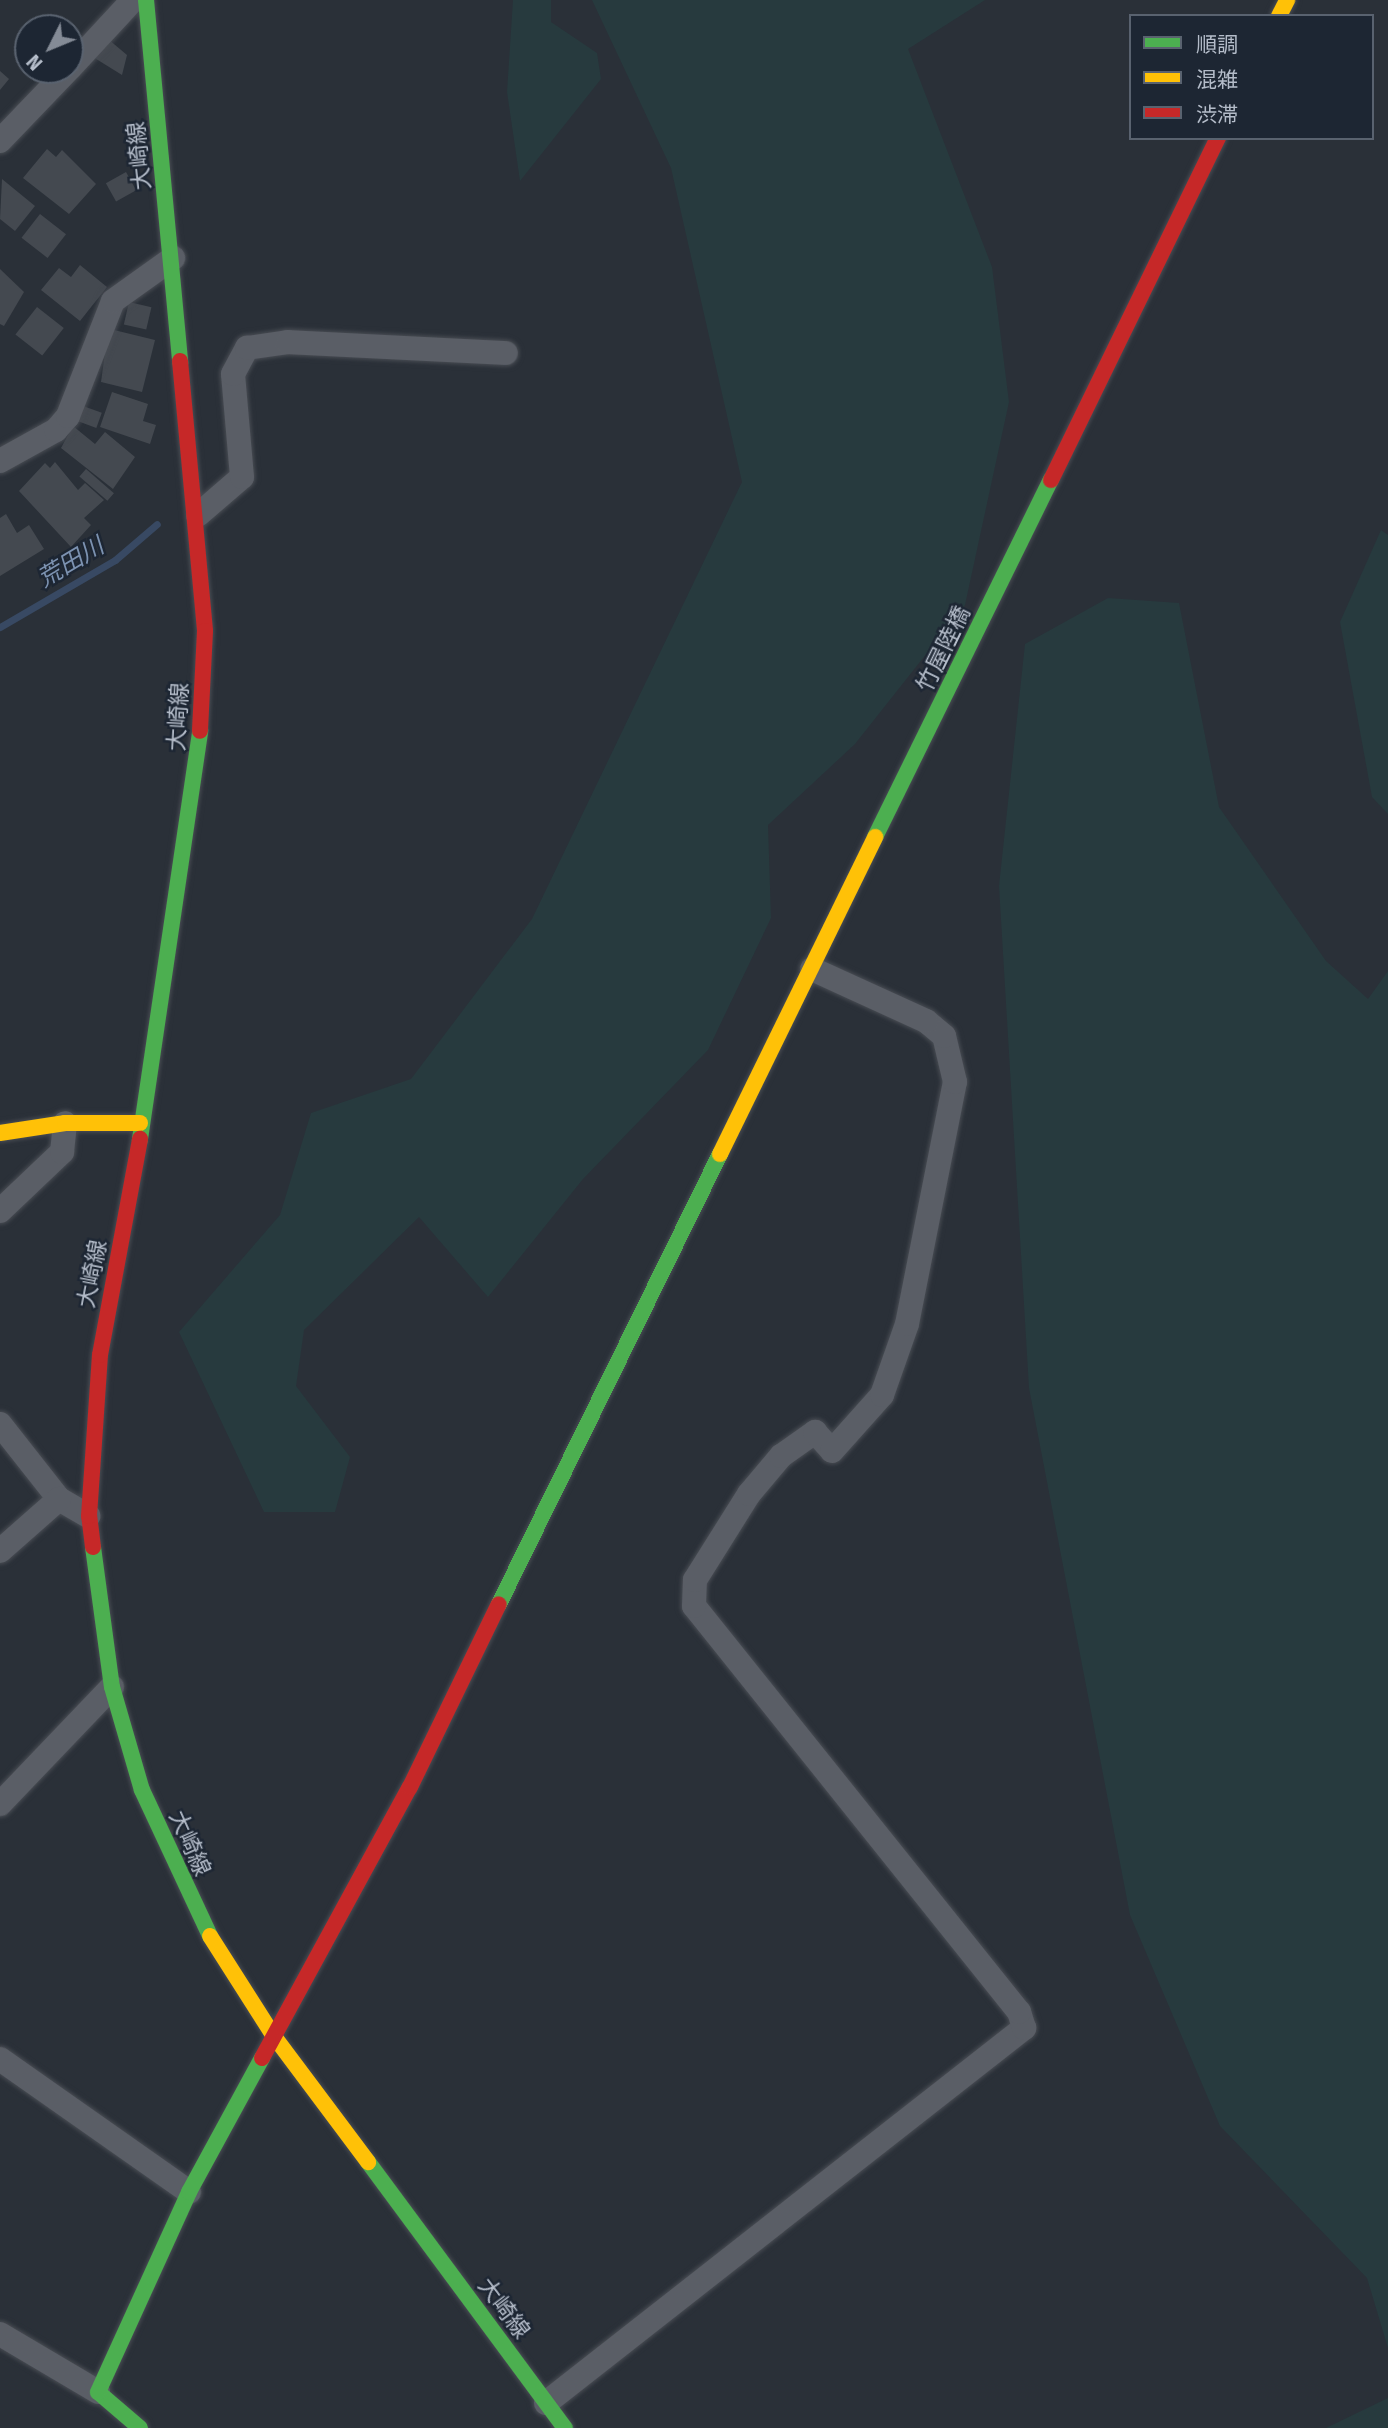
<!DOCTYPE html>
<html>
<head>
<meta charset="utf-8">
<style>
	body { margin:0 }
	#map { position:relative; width:1388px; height:2428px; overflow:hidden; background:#2a3038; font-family:"Fira Sans","Noto Sans JP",sans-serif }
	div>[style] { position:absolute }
	.green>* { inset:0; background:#273a3e }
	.stream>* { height:7px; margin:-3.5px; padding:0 3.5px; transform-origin:3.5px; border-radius:3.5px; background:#384963 }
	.building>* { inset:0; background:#444950; transform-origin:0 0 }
	.roads { filter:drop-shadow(0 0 2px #484c53) drop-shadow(0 0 2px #484c53) }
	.street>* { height:24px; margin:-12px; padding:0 12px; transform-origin:12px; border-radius:12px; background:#5a5e66 }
	.fast>* { height:16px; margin:-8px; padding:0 8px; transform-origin:8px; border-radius:8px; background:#4caf50 }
	.slow>* { height:16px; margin:-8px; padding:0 8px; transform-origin:8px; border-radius:8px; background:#ffc107 }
	.jam>* { height:16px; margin:-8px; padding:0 8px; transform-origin:8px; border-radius:8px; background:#c62828 }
	span { translate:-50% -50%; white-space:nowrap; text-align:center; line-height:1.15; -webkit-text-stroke:5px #1d2633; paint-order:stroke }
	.street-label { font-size:23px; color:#b4bcc9 }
	.water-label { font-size:24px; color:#7c92b1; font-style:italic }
	.legend { position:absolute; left:1129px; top:14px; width:245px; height:126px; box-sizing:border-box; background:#1d2633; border:2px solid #59626f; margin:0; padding:9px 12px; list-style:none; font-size:21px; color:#b4bcc9 }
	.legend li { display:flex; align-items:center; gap:14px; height:35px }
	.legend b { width:35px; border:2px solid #59626f }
	.north { position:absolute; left:14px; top:14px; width:70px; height:70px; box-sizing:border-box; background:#1d2633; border:2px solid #59626f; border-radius:50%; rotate:227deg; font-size:19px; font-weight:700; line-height:28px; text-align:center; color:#b4bcc9 }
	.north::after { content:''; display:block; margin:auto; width:24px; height:32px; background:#848b96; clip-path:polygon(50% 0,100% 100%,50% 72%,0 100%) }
</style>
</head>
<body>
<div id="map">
	<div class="green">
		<div style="clip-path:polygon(513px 0,551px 0,551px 22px,597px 53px,601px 79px,520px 181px,507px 92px)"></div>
		<div style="clip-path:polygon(592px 0,985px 0,908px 49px,992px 267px,1009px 402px,965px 605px,855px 744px,768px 825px,771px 918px,708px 1050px,583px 1179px,488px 1297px,419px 1217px,304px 1330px,296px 1386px,350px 1457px,335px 1512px,264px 1512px,179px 1332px,280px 1215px,311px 1113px,411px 1079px,532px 919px,742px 482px,671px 168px)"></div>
		<div style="clip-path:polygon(1381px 530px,1388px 535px,1388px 814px,1372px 797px,1340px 622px)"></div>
		<div style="clip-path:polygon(1108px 598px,1179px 603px,1219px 807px,1326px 961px,1368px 999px,1388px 971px,1388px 2348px,1367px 2278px,1220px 2126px,1130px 1915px,1029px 1388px,999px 886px,1025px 644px)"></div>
		<div style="clip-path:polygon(1388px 2398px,1388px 2428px,1326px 2428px)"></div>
	</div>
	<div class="stream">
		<div style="left:0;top:627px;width:133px;rotate:-30.2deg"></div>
		<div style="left:115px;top:560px;width:55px;rotate:-40.6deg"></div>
	</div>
	<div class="building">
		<div style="clip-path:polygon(108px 39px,127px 55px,122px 75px,93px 57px)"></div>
		<div style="clip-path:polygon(0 71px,9px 79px,0 90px)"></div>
		<div style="clip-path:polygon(47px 149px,56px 157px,62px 150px,96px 184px,69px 214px,23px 178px)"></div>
		<div style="left:126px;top:172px;width:21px;height:23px;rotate:61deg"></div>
		<div style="clip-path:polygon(2px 179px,35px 206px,15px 231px,0 219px)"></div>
		<div style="left:40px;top:214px;width:33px;height:30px;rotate:38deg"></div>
		<div style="clip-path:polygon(80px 265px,107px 287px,80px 321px,41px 290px,59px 268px,71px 277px)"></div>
		<div style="clip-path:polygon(0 269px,24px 292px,4px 326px,0 324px)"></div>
		<div style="left:129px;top:302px;width:23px;height:23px;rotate:13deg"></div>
		<div style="left:37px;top:307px;width:34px;height:35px;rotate:38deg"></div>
		<div style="clip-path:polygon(114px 330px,155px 340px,142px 392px,101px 382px,107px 338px)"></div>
		<div style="clip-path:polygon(112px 392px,148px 404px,143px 421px,156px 425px,150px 444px,100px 427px)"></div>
		<div style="left:83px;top:406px;width:20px;height:16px;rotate:20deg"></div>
		<div style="clip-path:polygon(73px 426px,95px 444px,105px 432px,135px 457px,113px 489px,61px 448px)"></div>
		<div style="clip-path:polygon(55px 462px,78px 490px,85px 483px,104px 500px,84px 518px,91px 525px,71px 547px,19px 491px,45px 463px,50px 468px)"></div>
		<div style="left:86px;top:469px;width:37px;height:10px;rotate:41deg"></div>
		<div style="clip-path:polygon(6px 514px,17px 533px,29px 525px,44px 549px,0 576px,0 518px)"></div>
	</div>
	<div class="roads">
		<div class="street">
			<div style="left:70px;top:68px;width:93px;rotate:-47.2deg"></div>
			<div style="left:0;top:141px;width:98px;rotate:-46.2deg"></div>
			<div style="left:0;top:461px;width:64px;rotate:-29deg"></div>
			<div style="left:56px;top:430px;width:18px;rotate:-49deg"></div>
			<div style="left:68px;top:416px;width:123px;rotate:-68.6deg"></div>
			<div style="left:113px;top:301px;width:74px;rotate:-35.6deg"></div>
			<div style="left:198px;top:515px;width:58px;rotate:-40.8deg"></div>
			<div style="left:242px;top:477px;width:103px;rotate:-95deg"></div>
			<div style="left:233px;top:374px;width:30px;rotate:-62deg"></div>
			<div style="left:247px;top:348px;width:41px;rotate:-8.3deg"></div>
			<div style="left:288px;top:342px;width:218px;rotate:2.9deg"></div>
			<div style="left:0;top:1211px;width:86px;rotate:-43.6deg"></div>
			<div style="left:62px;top:1152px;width:29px;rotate:-84deg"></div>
			<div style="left:0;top:1424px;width:95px;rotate:51.8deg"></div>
			<div style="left:59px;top:1499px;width:34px;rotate:30deg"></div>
			<div style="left:0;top:1551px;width:79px;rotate:-41.4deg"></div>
			<div style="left:0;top:1804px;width:162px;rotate:-46.3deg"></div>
			<div style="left:0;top:2059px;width:231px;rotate:35.1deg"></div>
			<div style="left:0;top:2334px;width:114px;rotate:30.6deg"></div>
			<div style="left:546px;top:2403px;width:608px;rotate:-38.11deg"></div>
			<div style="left:1024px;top:2028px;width:17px;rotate:-107deg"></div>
			<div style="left:1019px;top:2012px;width:520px;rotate:-128.68deg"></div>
			<div style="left:694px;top:1606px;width:26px;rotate:-88deg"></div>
			<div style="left:695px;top:1580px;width:102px;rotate:-57.9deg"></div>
			<div style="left:749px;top:1494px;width:50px;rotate:-49.9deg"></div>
			<div style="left:781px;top:1456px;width:42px;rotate:-35.2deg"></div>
			<div style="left:815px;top:1432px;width:25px;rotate:48deg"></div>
			<div style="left:832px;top:1451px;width:75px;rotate:-48.2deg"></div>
			<div style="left:882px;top:1395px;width:75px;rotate:-70.6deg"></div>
			<div style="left:907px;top:1324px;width:247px;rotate:-78.8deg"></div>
			<div style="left:955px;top:1082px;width:47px;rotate:-103.4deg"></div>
			<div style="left:944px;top:1036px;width:23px;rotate:-140deg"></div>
			<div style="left:926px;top:1021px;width:125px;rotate:-155.5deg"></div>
		</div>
		<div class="fast">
			<div style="left:146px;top:0;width:363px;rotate:84.6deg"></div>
			<div style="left:875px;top:837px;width:398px;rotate:-63.8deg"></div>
			<div style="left:140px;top:1139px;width:412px;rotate:-81.6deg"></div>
			<div style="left:93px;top:1547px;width:141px;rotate:82.3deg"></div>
			<div style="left:112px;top:1687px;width:107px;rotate:73.8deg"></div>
			<div style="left:142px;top:1790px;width:161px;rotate:65deg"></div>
			<div style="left:499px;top:1604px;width:501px;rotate:-63.84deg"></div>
			<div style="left:368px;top:2162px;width:331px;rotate:53.5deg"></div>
			<div style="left:140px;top:2428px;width:55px;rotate:-139.4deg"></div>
			<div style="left:98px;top:2392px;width:220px;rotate:-65.5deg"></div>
			<div style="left:189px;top:2192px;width:153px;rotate:-61.4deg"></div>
		</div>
		<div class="slow">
			<div style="left:1279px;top:16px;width:18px;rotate:-63deg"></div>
			<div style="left:0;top:1133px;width:66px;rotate:-8.7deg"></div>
			<div style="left:65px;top:1123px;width:75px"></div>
			<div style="left:720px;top:1154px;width:353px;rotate:-63.9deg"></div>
			<div style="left:210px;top:1936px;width:117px;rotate:57.5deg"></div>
			<div style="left:273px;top:2035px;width:159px;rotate:53.2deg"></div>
		</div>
		<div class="jam">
			<div style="left:180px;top:361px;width:271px;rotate:84.7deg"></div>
			<div style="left:205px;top:631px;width:100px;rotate:92.9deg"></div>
			<div style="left:1051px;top:480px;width:381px;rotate:-64deg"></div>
			<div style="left:93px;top:1547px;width:31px;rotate:-97deg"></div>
			<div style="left:89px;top:1516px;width:161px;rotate:-86.1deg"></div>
			<div style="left:100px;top:1355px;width:220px;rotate:-79.5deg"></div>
			<div style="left:262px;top:2058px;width:309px;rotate:-61.4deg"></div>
			<div style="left:410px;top:1787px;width:203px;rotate:-64.1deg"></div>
		</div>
	</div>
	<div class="street-label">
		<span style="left:139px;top:156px;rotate:-96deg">大崎線</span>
		<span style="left:943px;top:649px;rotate:-64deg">竹屋陸橋</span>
		<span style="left:178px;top:717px;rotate:-87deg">大崎線</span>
		<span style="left:92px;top:1274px;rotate:-79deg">大崎線</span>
		<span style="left:190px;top:1843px;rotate:66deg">大崎線</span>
		<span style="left:504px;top:2308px;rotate:53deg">大崎線</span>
	</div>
	<div class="water-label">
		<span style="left:71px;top:563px;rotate:-31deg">荒田川</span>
	</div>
	<ul class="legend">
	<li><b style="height:9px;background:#4caf50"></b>順調</li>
	<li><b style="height:9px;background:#ffc107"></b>混雑</li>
	<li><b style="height:9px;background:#c62828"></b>渋滞</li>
	</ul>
	<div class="north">N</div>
</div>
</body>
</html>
